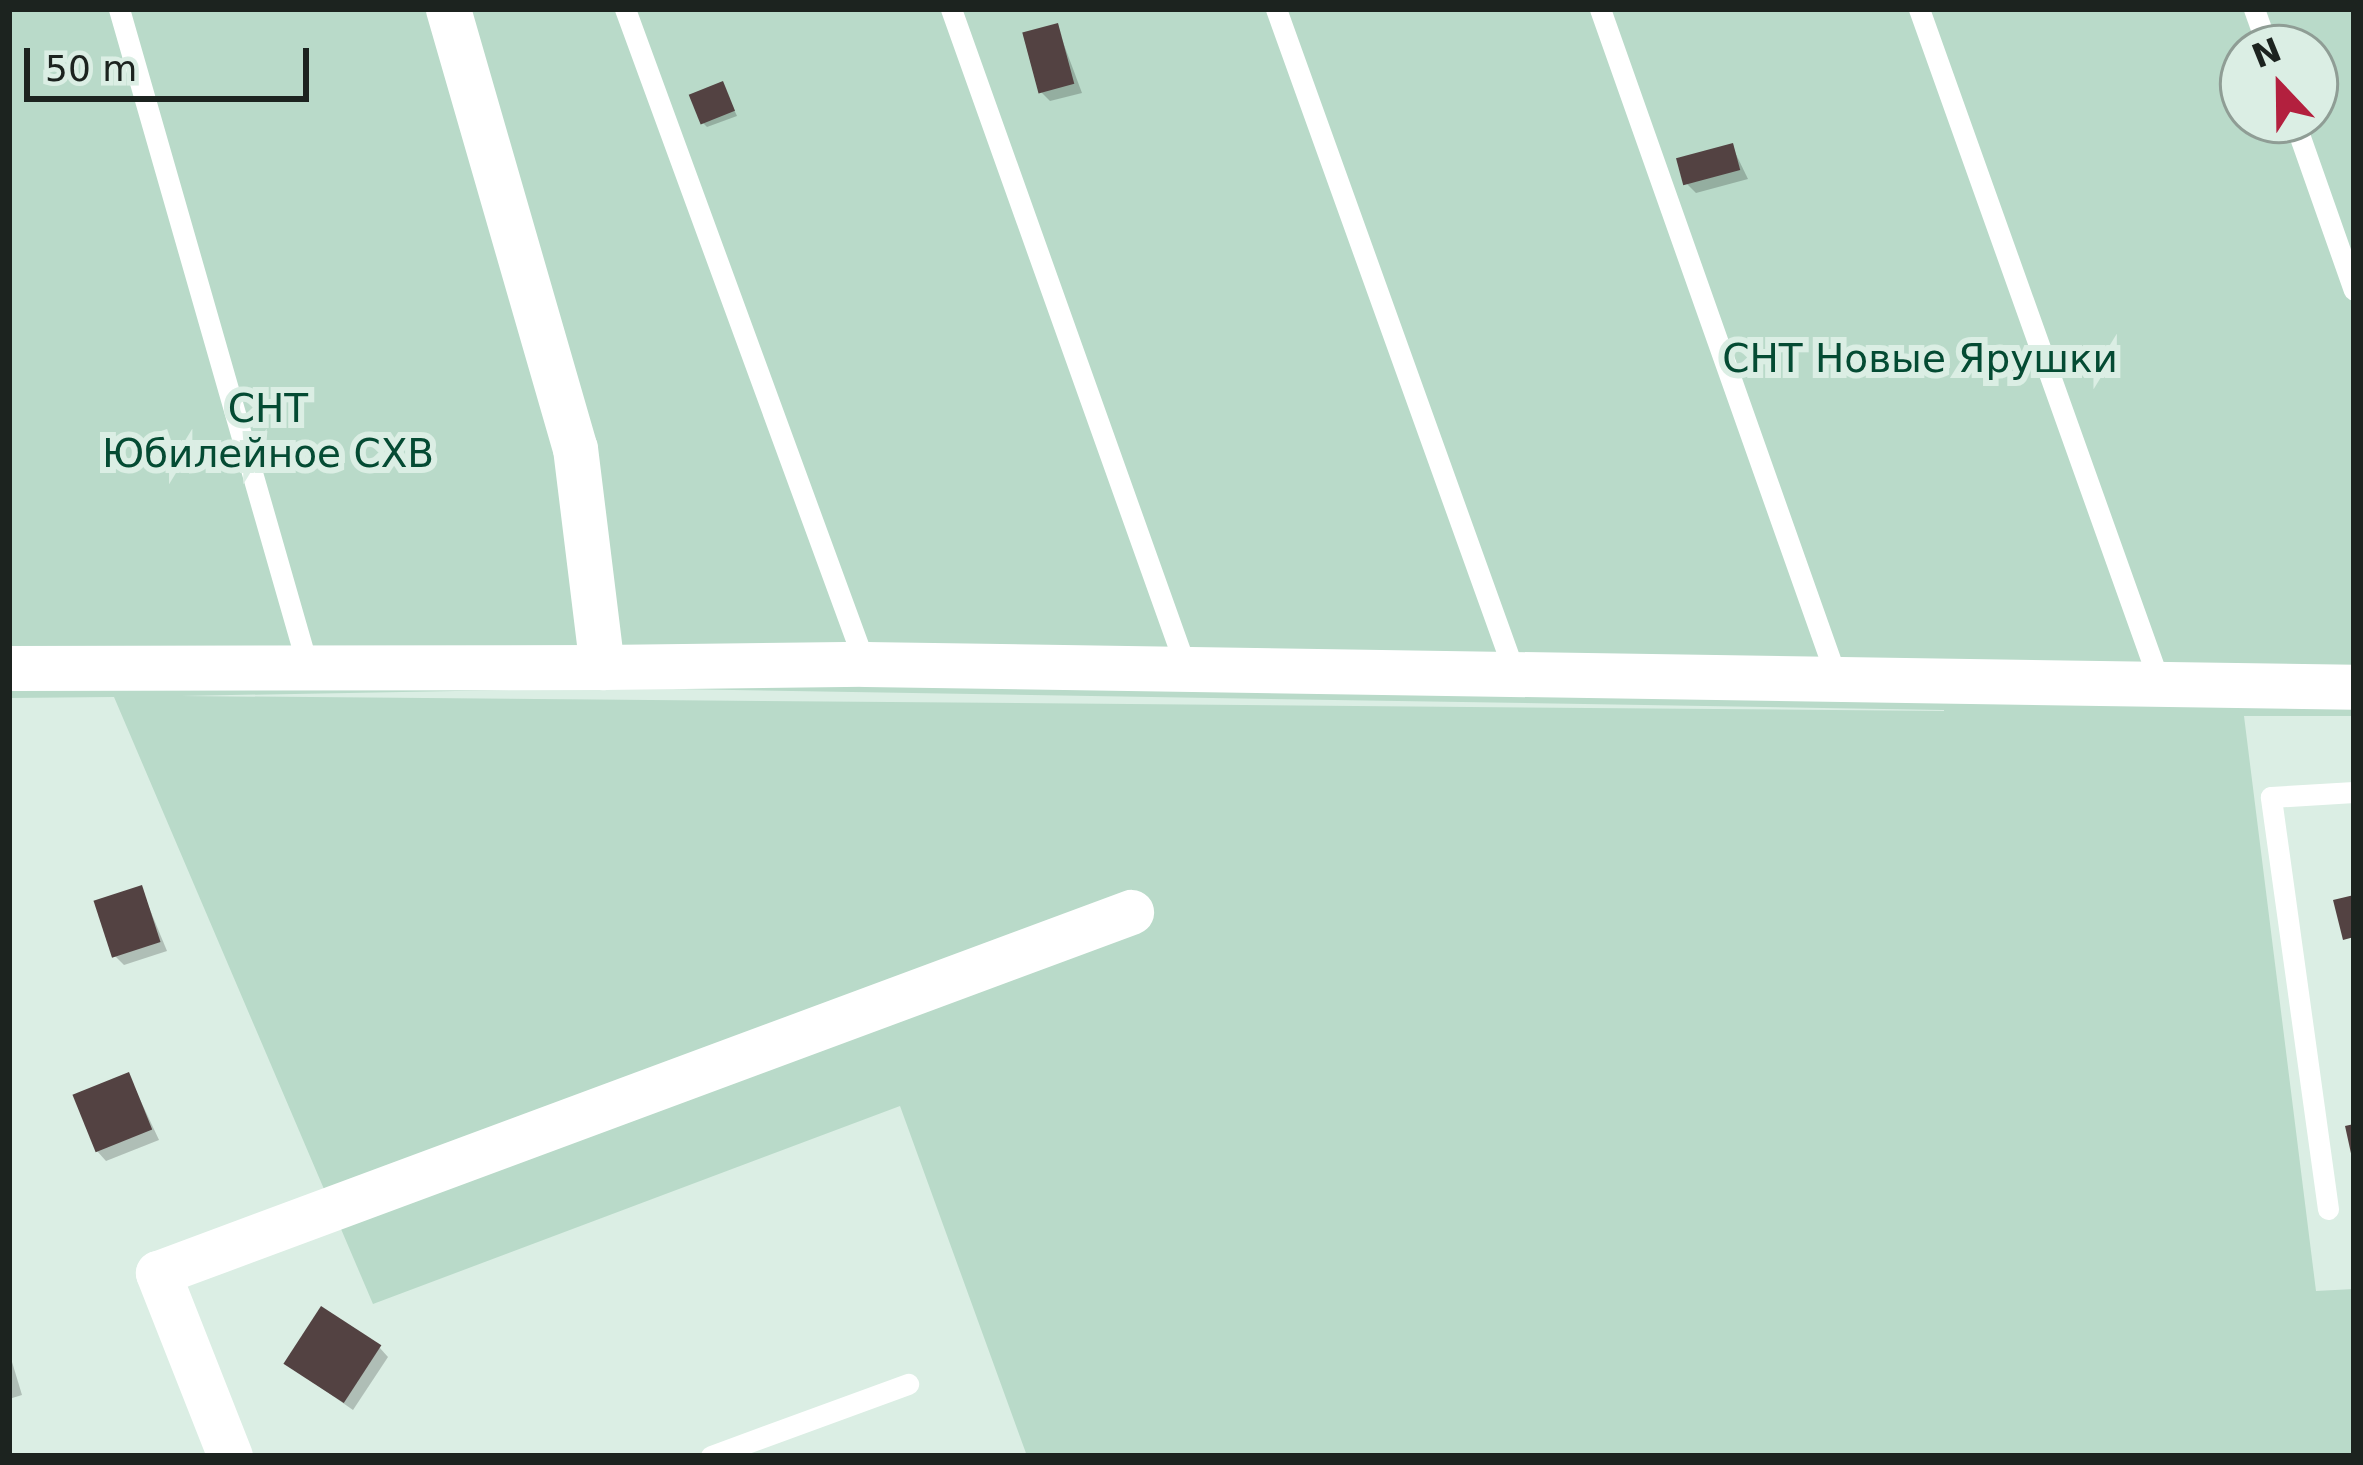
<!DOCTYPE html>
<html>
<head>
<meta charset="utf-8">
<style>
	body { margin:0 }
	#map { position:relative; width:2363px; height:1465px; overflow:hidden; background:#dbeee4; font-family:"DejaVu Sans",sans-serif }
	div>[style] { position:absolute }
	.green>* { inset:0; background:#b9dac9 }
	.shadow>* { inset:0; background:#0003 }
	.building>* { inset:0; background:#534242; transform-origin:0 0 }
	.lane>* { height:21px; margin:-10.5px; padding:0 10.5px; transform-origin:10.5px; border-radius:10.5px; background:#fff }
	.street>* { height:45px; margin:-22.5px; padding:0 22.5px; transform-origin:22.5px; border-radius:22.5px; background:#fff }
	span { translate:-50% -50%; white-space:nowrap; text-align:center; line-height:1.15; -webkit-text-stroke:12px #dbeee4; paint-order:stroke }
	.park-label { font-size:39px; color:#044b33 }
	.frame { position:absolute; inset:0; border:12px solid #1c231f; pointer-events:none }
	.north { position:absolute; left:2219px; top:24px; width:120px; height:120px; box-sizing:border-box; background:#dbeee4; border:3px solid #8f9d95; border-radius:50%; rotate:338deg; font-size:33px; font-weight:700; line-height:48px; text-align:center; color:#1c231f }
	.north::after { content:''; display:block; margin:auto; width:42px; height:54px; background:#b3203e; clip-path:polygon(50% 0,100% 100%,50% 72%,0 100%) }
	.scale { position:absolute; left:24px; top:48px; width:285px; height:54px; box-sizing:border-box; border:6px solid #1c231f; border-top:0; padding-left:15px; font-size:36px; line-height:42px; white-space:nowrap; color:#1c231f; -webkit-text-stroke:9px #dbeee4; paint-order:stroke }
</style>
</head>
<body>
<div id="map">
	<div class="green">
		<div style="clip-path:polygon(evenodd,9px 9px,2354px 9px,2354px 716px,2244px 716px,2316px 1291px,2354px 1289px,2354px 1456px,1027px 1456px,900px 1106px,373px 1304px,114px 697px,9px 698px,9px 9px,2243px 48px,2315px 48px,2315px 120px,2243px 120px,2243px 48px,9px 9px,611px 688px,1944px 710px,1944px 711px,181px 696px,611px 688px)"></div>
	</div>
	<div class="shadow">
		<div style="clip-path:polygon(1057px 26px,1082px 93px,1050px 101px,1040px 91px)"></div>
		<div style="clip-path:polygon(723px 85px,737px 116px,707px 127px,703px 123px)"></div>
		<div style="clip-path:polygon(1732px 146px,1748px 179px,1696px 193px,1686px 183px)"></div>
		<div style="clip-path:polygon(141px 888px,167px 951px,124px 965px,114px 955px)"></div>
		<div style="clip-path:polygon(129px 1076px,159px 1140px,106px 1161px,97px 1151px)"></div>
		<div style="clip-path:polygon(379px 1347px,388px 1357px,353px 1410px,287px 1364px)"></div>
		<div style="clip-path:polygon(9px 1352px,22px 1395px,9px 1399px)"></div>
	</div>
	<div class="building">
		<div style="left:1058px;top:23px;width:63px;height:37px;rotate:75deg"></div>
		<div style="left:723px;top:81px;width:32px;height:37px;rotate:68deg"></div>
		<div style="left:1733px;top:143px;width:28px;height:59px;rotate:75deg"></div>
		<div style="left:142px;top:885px;width:60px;height:51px;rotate:72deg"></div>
		<div style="clip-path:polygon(2354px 895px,2354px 937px,2343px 940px,2333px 900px)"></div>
		<div style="left:129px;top:1072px;width:62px;height:61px;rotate:68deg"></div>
		<div style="clip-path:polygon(2354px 1124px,2354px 1158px,2352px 1158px,2345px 1126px)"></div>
		<div style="left:321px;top:1306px;width:72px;height:69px;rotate:33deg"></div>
	</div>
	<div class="lane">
		<div style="left:119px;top:9px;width:681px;rotate:73.99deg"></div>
		<div style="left:625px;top:9px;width:698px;rotate:69.88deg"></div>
		<div style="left:951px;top:9px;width:700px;rotate:70.37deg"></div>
		<div style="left:1276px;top:9px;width:707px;rotate:70.23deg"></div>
		<div style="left:1600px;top:9px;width:711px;rotate:70.52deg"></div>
		<div style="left:1919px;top:9px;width:717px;rotate:70.35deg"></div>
		<div style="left:2254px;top:9px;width:41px;rotate:70.3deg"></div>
		<div style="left:2294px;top:120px;width:180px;rotate:70.6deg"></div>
		<div style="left:2328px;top:1209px;width:416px;rotate:-97.9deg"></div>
		<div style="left:2271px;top:797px;width:83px;rotate:-3.4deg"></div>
		<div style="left:711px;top:1456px;width:210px;rotate:-20.1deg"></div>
	</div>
	<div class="street">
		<div style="left:448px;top:9px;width:457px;rotate:73.9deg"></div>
		<div style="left:575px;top:448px;width:221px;rotate:83deg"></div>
		<div style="left:602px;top:667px;width:263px;rotate:-0.7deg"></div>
		<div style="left:865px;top:664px;width:1489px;rotate:0.88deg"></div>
		<div style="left:9px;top:668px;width:593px;rotate:-0.1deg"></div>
		<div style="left:230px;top:1456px;width:197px;rotate:-111.5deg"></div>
		<div style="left:158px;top:1273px;width:1038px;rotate:-20.36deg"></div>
	</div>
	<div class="park-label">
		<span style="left:1920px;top:359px">СНТ Новые Ярушки</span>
		<span style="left:268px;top:432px">СНТ<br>Юбилейное СХВ</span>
	</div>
	<div class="frame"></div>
	<div class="north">N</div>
	<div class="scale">50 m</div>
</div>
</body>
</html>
